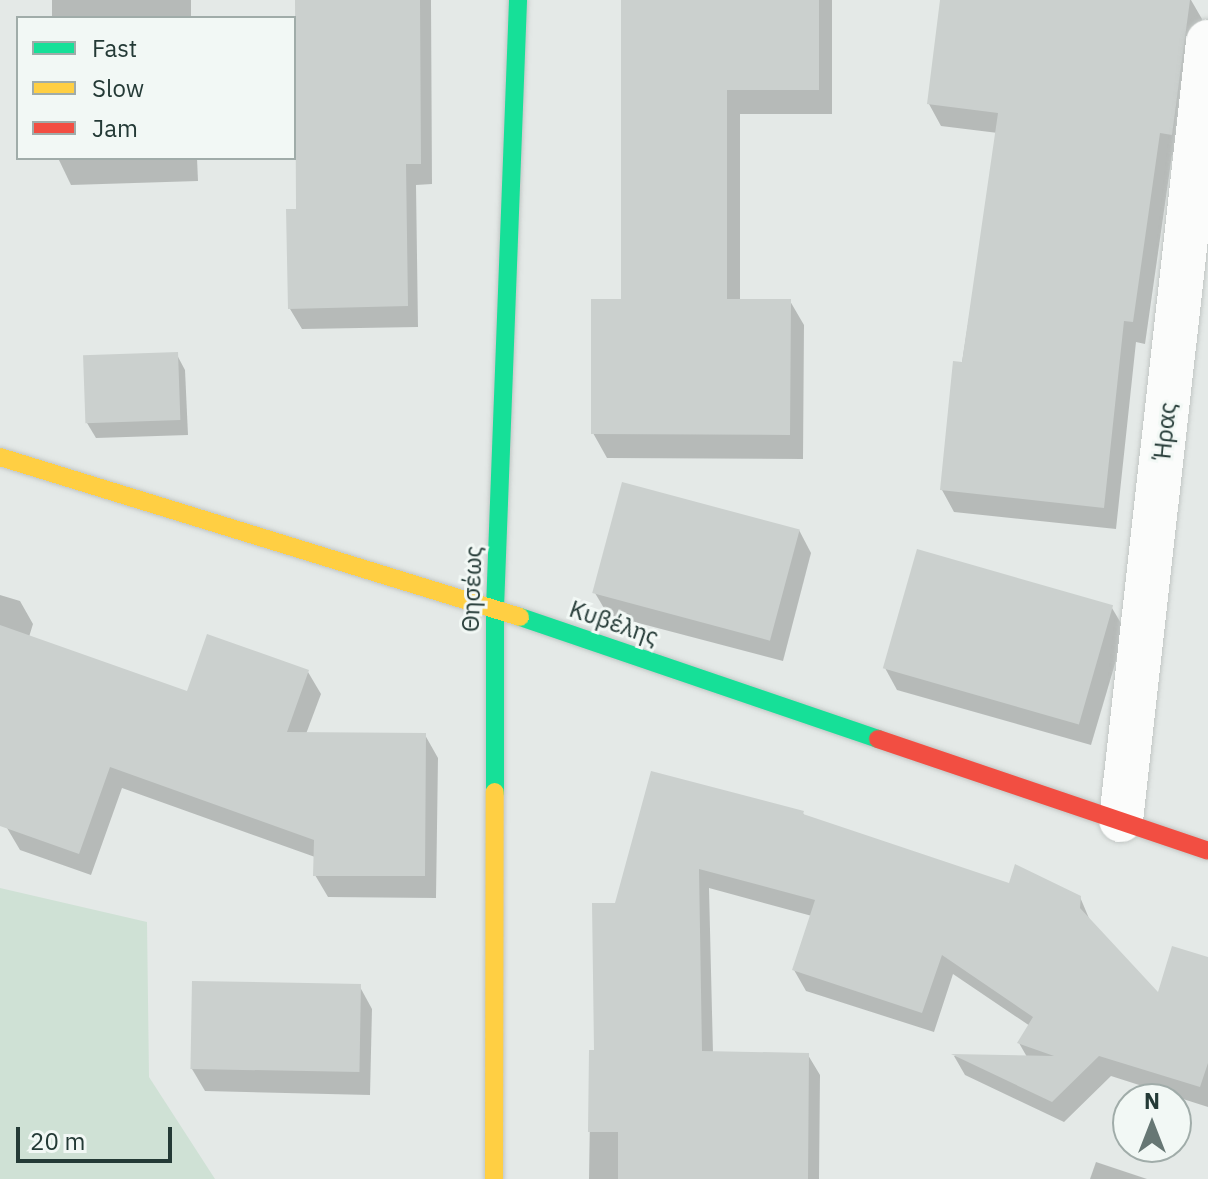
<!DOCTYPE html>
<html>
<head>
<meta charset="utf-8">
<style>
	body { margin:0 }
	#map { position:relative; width:1208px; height:1179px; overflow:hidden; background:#e4e9e7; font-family:"IBM Plex Sans",sans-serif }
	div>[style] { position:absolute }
	.green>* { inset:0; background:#cfe1d5 }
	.shadow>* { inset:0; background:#0003; transform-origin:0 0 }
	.building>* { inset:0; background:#cbd0ce; transform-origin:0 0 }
	.roads { filter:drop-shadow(0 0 2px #c1c6c4) drop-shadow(0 0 2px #c1c6c4) }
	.street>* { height:44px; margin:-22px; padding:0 22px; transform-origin:22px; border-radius:22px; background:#fbfcfb }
	.fast>* { height:18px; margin:-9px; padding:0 9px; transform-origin:9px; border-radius:9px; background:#16e098 }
	.slow>* { height:18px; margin:-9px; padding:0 9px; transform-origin:9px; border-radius:9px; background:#ffcf43 }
	.jam>* { height:18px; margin:-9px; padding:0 9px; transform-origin:9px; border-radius:9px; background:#f24e42 }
	span { translate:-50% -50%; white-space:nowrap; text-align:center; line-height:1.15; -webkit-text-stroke:6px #f2f8f5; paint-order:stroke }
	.street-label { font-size:24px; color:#243a36 }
	.legend { position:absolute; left:16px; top:16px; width:280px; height:144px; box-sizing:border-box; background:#f2f8f5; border:2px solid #a0aca9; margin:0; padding:10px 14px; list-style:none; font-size:24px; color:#243a36 }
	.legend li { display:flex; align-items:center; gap:16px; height:40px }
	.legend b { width:40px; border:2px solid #a0aca9 }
	.north { position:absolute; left:1112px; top:1083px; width:80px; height:80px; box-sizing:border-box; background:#f2f8f5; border:2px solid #a0aca9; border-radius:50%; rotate:0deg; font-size:22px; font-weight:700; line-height:32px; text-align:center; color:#243a36 }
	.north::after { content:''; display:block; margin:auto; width:28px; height:36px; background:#677774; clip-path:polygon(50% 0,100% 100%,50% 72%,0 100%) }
	.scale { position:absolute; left:16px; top:1127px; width:156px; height:36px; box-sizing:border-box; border:4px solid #243a36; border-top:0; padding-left:10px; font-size:24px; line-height:28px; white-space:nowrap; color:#243a36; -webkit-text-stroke:6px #f2f8f5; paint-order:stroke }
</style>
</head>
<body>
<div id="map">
	<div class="green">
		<div style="clip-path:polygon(0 888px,147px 922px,149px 1077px,215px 1179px,0 1179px)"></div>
	</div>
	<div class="shadow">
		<div style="left:52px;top:0;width:139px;height:18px"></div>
		<div style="clip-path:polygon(297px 0,431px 0,432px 184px,416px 185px,418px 327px,302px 329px,290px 309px,298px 211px)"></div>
		<div style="clip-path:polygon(623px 0,832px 0,832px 114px,740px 114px,740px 301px,790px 301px,804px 325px,803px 459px,607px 458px,593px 433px,623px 301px)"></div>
		<div style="clip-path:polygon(942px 0,1191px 0,1202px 19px,1184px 156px,1172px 155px,1145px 344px,1136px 342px,1116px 529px,954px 512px,942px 490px,998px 133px,941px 126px,929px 104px)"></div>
		<div style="clip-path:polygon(58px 158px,197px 158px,198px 181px,71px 185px)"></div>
		<div style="clip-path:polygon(177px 355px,185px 370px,188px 435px,96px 438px,87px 423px)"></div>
		<div style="clip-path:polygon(799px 530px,811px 553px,783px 661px,608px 615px,595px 593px)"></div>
		<div style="clip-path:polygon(0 595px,20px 601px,33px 624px,29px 637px,188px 693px,308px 672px,321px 694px,306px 734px,425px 735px,438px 758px,436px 898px,328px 897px,315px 875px,315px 857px,122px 788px,91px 875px,20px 850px,7px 828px,0 793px)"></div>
		<div style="clip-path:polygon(1112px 608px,1125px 630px,1091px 745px,897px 690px,885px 668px)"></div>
		<div style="clip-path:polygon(803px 813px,805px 817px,1010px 885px,1080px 897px,1091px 923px,1159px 995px,1208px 959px,1208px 1107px,1111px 1076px,1064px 1122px,965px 1075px,954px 1056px,1027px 1057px,1019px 1043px,1030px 1026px,953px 974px,934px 1032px,806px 991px,794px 970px,812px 916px,709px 888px,713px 1053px,808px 1055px,820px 1075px,819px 1179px,589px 1179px,591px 1052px,596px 1052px,616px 905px)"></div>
		<div style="clip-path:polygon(360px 987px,372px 1009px,370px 1095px,205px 1091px,192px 1069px)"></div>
		<div style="clip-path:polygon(1096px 1162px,1147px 1179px,1090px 1179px)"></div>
	</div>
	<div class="building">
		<div style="clip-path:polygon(295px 0,420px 0,421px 164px,406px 164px,408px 306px,288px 309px,286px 209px,296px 209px)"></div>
		<div style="clip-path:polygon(621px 0,819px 0,819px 90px,727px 90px,727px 299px,791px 299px,790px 435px,591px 434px,591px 299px,621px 299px)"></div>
		<div style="clip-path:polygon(940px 0,1190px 0,1172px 135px,1160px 133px,1133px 322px,1124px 321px,1104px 508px,940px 490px,953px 361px,962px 362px,998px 113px,927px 104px)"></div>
		<div style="left:178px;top:352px;width:68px;height:95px;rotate:88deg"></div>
		<div style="left:622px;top:482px;width:184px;height:115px;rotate:15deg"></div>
		<div style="left:917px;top:549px;width:204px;height:124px;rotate:16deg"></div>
		<div style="clip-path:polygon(0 625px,187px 691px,207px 634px,309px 670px,287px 732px,426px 733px,425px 876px,313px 876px,314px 840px,110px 767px,79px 854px,0 826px)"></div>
		<div style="clip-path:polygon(651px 771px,804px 811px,803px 814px,1009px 883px,1015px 864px,1081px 896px,1080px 908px,1158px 992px,1172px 946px,1208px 957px,1208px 1063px,1200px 1087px,1099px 1056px,1052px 1102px,951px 1054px,1054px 1056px,1017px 1043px,1033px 1017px,942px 955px,922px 1013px,792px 970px,815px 900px,699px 869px,702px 1051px,809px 1053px,808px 1179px,618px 1179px,618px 1132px,588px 1132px,589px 1050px,594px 1050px,592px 903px,615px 903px)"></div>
		<div style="left:192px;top:981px;width:169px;height:88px;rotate:1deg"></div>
	</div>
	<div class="roads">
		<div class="street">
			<div style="left:1121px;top:820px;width:783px;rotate:-83.62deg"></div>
		</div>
		<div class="fast">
			<div style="left:520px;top:617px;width:378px;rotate:18.8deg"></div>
			<div style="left:495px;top:792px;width:184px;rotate:-90deg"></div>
			<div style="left:495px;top:608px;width:608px;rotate:-87.83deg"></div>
		</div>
		<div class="slow">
			<div style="left:0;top:457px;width:544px;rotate:17.1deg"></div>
			<div style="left:494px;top:1179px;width:387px;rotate:-89.9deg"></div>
		</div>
		<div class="jam">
			<div style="left:878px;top:739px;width:348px;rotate:18.7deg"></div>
		</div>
	</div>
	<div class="street-label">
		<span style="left:1165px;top:431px;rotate:-84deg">Ήρας</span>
		<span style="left:472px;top:589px;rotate:-88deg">Θησέως</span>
		<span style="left:614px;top:623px;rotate:19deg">Κυβέλης</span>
	</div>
	<ul class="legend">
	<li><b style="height:10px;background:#16e098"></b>Fast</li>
	<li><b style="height:10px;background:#ffcf43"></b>Slow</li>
	<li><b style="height:10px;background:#f24e42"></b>Jam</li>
	</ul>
	<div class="north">N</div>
	<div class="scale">20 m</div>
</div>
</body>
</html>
